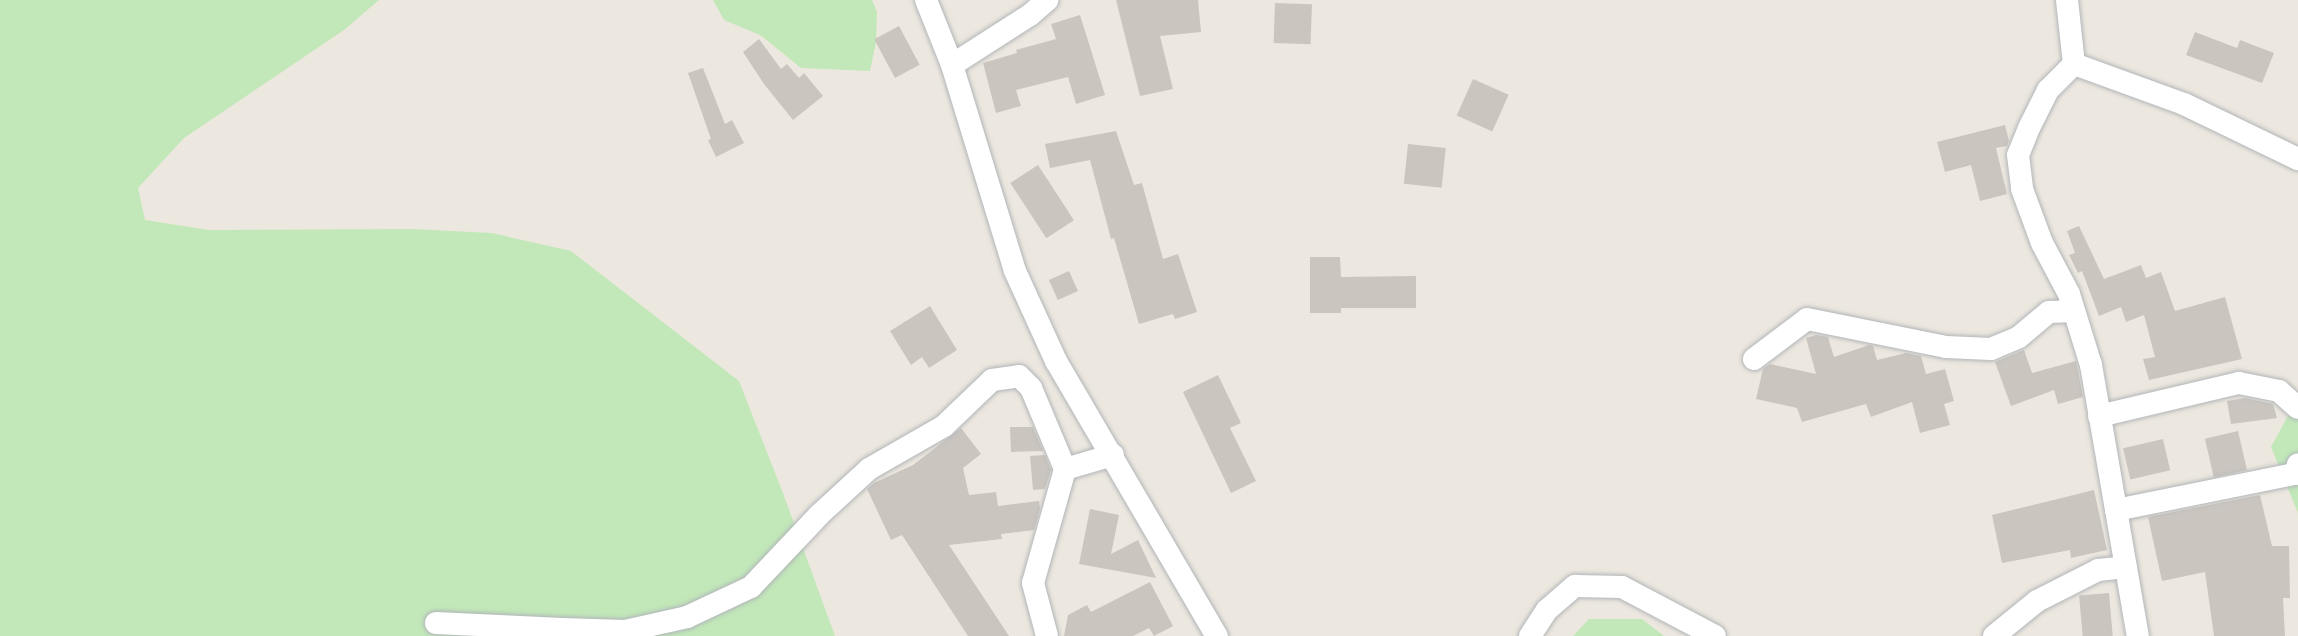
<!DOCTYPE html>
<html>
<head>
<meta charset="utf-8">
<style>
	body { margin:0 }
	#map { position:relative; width:2298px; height:636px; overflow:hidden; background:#ede8df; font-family:"Noto Sans",sans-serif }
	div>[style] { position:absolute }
	.green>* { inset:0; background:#c2e8b9 }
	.building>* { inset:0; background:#cac5bf; transform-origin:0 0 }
	.roads { filter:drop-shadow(0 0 2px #b1b5b9) drop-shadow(0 0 2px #b1b5b9) }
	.minor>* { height:22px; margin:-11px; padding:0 11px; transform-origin:11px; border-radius:11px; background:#fff }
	span { translate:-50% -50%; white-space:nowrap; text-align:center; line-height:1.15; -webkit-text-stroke:4.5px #fff; paint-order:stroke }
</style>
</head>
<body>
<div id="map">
	<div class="green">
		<div style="clip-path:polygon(0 0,379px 0,344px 30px,184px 138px,138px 188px,145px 220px,209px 230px,412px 229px,492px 233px,571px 251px,739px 381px,783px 493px,835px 636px,0 636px)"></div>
		<div style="clip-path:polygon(713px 0,872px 0,877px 12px,876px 42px,870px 71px,801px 68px,760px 35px,724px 20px)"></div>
		<div style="clip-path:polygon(2298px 397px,2298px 513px,2271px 447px)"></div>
		<div style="clip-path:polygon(1589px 619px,1642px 619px,1664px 636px,1573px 636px)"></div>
	</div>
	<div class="building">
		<div style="clip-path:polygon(1116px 0,1198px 0,1201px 32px,1160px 36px,1173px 89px,1140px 96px)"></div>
		<div style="left:1275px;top:3px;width:37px;height:40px;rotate:2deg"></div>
		<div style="clip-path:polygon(1080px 15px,1105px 95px,1076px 104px,1068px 77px,1016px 90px,1021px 106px,996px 113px,983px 63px,1017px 53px,1016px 50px,1056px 39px,1051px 24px)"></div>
		<div style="left:899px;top:26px;width:44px;height:28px;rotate:62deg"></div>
		<div style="clip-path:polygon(2195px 32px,2237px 48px,2240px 40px,2274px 53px,2262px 83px,2186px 55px)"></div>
		<div style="clip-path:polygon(759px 39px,781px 69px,787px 64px,799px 78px,804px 73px,823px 96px,793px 120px,764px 84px,743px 52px)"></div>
		<div style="clip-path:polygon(703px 68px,725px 124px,732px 120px,744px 143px,716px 157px,708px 140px,711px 139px,688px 73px)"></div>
		<div style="left:1473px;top:79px;width:39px;height:40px;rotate:24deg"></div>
		<div style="clip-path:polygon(2005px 125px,2009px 141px,2007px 146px,1996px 148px,2007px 194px,1980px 201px,1971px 165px,1945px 172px,1937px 142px)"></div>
		<div style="clip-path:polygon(1116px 131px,1134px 185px,1142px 183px,1163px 259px,1178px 254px,1197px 312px,1175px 319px,1173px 314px,1139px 324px,1114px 238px,1111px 239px,1090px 160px,1050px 168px,1045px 144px)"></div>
		<div style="left:1408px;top:144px;width:38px;height:40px;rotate:6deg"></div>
		<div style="left:1038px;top:165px;width:66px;height:33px;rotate:57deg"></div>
		<div style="clip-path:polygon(2079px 226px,2104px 279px,2141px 265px,2146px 278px,2161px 272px,2175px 311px,2225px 297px,2242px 359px,2149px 380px,2143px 359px,2155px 357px,2144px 315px,2126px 322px,2121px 307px,2099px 316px,2082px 271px,2078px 273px,2069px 255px,2075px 253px,2067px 231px)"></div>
		<div style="clip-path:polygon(1310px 257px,1340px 257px,1341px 277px,1416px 276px,1416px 308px,1341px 308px,1341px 313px,1310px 313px)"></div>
		<div style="left:1069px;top:271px;width:22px;height:22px;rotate:66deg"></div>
		<div style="clip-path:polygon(930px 306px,957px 350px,929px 368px,922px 357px,911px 365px,890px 331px)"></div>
		<div style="clip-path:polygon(1816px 335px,1828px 337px,1834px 357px,1869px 345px,1873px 346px,1877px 360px,1906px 353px,1921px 356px,1926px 374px,1945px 369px,1954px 401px,1944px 404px,1950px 425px,1920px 433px,1912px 402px,1871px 417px,1866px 404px,1802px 422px,1797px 408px,1756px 399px,1763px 369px,1770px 364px,1816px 374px,1806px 338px)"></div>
		<div style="clip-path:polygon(2024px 350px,2032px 373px,2076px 361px,2083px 397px,2058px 404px,2054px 390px,2011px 406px,1995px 362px)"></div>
		<div style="clip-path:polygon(1218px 375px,1241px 423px,1230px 428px,1256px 481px,1231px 493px,1183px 392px)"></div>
		<div style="clip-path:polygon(2245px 398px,2273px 404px,2277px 418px,2231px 424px,2227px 401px)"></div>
		<div style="clip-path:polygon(1010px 427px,1033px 427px,1043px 451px,1011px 452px)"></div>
		<div style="clip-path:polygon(961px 428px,981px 454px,963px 468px,969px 495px,996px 492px,998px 506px,1039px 501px,1040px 509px,1034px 530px,1001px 534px,1002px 539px,949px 545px,1009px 636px,968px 636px,902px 535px,891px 540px,867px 489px,874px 483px,913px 465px)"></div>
		<div style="left:2238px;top:431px;width:40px;height:34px;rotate:77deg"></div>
		<div style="left:2163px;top:439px;width:32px;height:41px;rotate:77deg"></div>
		<div style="clip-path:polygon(1045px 455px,1051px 470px,1045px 489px,1033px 490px,1030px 456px)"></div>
		<div style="clip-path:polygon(2094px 490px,2107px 550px,2071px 558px,2070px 550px,2002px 563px,1992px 515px)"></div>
		<div style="clip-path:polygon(2260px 495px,2272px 546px,2289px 546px,2290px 598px,2283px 598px,2285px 636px,2214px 636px,2205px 572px,2162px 581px,2148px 517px)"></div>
		<div style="clip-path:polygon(1090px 509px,1119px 515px,1111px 554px,1138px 540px,1156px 578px,1079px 564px)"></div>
		<div style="clip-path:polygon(1150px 582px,1173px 626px,1154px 636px,1149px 628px,1133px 636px,1064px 636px,1068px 615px,1087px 605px,1091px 612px)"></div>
		<div style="left:2109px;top:593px;width:43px;height:30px;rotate:85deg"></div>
	</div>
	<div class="roads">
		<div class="minor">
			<div style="left:926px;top:0;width:70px;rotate:68.2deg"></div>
			<div style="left:952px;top:65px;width:215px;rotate:73deg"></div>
			<div style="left:1015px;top:271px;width:99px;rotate:65.5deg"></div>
			<div style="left:1056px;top:361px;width:319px;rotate:59.7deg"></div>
			<div style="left:2067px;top:0;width:64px;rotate:83.8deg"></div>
			<div style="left:2074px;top:64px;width:37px;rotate:135deg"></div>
			<div style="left:2048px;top:90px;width:42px;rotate:116.6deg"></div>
			<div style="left:2029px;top:128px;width:29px;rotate:112deg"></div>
			<div style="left:2018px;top:155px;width:34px;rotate:83deg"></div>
			<div style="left:2022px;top:189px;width:58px;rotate:69.7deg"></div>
			<div style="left:2042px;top:243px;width:58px;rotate:62.1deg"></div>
			<div style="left:2069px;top:294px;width:74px;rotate:72.8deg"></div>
			<div style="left:2091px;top:365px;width:275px;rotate:80.2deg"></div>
			<div style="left:2074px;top:64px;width:117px;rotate:20deg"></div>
			<div style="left:2184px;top:104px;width:127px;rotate:25.8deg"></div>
			<div style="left:952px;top:65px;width:93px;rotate:-32.7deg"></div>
			<div style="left:1030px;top:15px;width:23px;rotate:-41deg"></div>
			<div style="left:1754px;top:359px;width:66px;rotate:-37deg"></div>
			<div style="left:1807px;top:319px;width:142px;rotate:11.4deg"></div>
			<div style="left:1946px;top:347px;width:45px;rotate:2.5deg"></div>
			<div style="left:1991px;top:349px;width:30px;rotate:-23deg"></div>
			<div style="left:2019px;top:337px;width:39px;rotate:-40deg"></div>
			<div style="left:2049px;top:312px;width:25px;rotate:-2deg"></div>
			<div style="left:2099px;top:416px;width:144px;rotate:-13.3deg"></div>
			<div style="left:2239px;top:383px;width:41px;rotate:11.3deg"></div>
			<div style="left:2279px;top:391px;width:25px;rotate:42deg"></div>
			<div style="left:2116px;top:510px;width:183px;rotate:-11.4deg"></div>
			<div style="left:2295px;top:474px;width:10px;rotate:-73deg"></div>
			<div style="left:436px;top:623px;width:126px;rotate:2.7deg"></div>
			<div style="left:562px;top:629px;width:7px;rotate:74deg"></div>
			<div style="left:562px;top:629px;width:63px;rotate:1.8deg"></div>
			<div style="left:625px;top:631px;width:64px;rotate:-12.7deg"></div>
			<div style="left:687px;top:617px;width:71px;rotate:-25.1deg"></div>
			<div style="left:751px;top:587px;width:99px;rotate:-46.6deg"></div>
			<div style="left:819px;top:515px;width:68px;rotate:-42.6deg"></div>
			<div style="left:869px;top:469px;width:86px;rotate:-29.8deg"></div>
			<div style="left:944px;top:426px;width:66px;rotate:-43.8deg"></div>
			<div style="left:992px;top:380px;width:27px;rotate:-8deg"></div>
			<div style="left:1019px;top:376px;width:17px;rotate:45deg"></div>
			<div style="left:1031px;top:388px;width:88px;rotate:67.2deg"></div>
			<div style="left:1047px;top:636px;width:55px;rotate:-104.8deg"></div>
			<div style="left:1033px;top:583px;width:118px;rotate:-74.3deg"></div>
			<div style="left:1065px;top:469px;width:50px;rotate:-16.3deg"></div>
			<div style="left:1530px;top:636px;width:31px;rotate:-57deg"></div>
			<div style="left:1547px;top:610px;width:37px;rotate:-41deg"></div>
			<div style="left:1575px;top:586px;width:47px;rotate:1.2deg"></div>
			<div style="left:1622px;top:587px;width:105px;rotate:27.8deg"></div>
			<div style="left:1994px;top:636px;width:55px;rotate:-39.1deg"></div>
			<div style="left:2037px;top:601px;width:68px;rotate:-26.9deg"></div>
			<div style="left:2098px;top:570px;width:28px;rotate:-6deg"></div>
		</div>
	</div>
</div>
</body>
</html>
